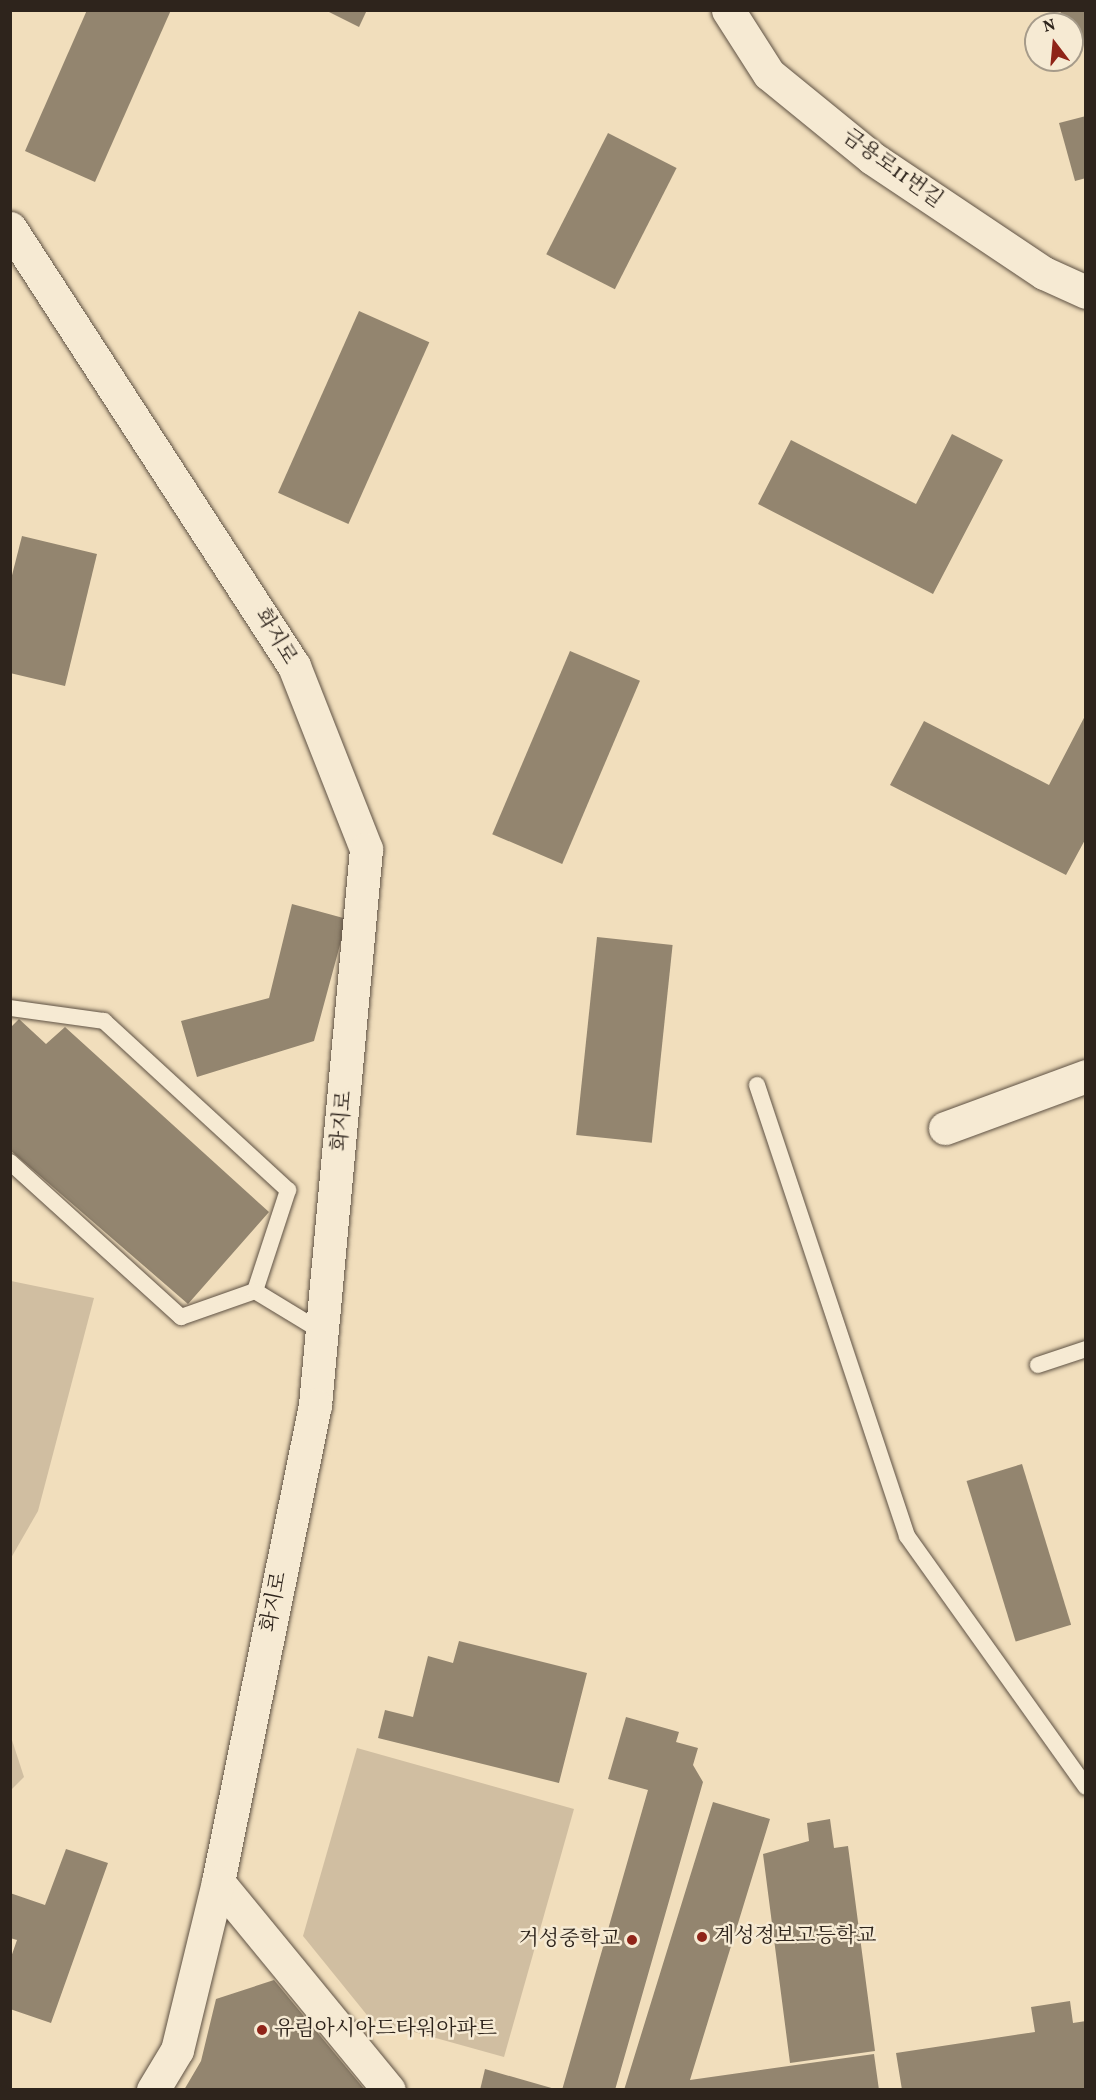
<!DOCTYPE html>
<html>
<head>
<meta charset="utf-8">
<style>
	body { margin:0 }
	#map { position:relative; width:1096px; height:2100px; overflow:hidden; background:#f1debc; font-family:Vollkorn,"Noto Serif KR",serif }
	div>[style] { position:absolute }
	.green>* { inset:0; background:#d0bea1 }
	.building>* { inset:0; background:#93856f; transform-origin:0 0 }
	.roads { filter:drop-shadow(0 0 2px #5f5244) drop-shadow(0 0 2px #5f5244) }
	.service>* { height:16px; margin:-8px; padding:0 8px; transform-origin:8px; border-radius:8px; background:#f6ead3 }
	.minor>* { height:33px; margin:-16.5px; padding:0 16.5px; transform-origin:16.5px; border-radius:16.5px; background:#f6ead3 }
	.tertiary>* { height:33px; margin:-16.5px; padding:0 16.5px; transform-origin:16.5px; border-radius:16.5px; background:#f6ead3 }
	.dots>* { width:16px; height:16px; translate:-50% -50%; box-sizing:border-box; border:3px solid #f6ead3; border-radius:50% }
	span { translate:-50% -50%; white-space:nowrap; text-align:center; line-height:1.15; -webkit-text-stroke:5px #f6ead3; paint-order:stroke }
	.street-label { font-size:21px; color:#2e241c }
	.poi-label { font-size:21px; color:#2e241c }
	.left { translate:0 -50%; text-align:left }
	.right { translate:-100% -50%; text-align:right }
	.frame { position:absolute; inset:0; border:12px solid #2e241c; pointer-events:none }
	.north { position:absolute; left:1024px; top:12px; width:60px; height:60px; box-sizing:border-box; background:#f6ead3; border:2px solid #a69b8a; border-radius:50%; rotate:344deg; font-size:16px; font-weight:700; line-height:24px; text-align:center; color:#2e241c }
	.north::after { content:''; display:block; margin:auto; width:21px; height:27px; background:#8f2418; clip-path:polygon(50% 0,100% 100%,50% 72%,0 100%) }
</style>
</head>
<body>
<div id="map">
	<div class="green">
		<div style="clip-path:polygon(11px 1281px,94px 1298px,38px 1511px,11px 1558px)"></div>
		<div style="clip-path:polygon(11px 1737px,24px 1777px,11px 1790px,10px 1790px)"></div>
		<div style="clip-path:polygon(357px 1748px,574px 1809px,504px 2057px,371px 2020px,303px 1936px)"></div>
	</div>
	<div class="building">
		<div style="clip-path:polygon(87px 10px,171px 10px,95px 182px,25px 151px)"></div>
		<div style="clip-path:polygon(325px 10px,367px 10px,359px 27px)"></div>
		<div style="clip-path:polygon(1060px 10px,1086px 10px,1086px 40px,1072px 44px,1072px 24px,1064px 24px)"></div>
		<div style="clip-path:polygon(1086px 116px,1086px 178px,1075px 181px,1059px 123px)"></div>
		<div style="left:608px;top:133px;width:77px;height:136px;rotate:27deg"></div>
		<div style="left:359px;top:311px;width:77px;height:199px;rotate:24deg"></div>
		<div style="clip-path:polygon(952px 434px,1003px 460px,933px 594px,758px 504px,791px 440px,916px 504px)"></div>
		<div style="clip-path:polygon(22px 536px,97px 554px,65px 686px,10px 673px,10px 583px)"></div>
		<div style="left:570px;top:651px;width:76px;height:199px;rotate:23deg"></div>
		<div style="clip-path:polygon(1086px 714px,1086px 838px,1066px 875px,890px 785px,924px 721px,1049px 785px)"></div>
		<div style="clip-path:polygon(292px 904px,347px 919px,314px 1041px,197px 1077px,181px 1021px,269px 998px)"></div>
		<div style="left:597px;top:937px;width:76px;height:199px;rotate:6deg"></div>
		<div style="clip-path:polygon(19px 1019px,46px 1044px,65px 1027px,269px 1212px,188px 1304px,10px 1150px,10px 1028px)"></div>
		<div style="left:1022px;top:1464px;width:168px;height:58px;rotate:73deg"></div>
		<div style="clip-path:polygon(459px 1641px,587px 1673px,559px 1783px,378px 1738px,385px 1710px,413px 1717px,428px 1656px,453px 1663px)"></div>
		<div style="clip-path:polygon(626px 1717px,679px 1732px,676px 1742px,698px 1748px,693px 1765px,703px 1782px,615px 2090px,562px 2090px,648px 1790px,608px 1779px)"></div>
		<div style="clip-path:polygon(713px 1802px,770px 1819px,690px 2080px,874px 2054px,879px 2090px,624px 2090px)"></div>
		<div style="clip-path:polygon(830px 1819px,834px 1848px,848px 1846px,875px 2051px,790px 2063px,763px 1854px,809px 1841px,807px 1823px)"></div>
		<div style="clip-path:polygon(66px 1849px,108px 1863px,51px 2023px,10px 2009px,10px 1960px,17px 1940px,10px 1938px,10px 1893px,45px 1905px)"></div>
		<div style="clip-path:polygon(274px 1980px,365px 2090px,184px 2090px,201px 2061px,216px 1999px)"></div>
		<div style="clip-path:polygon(1070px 2001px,1073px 2023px,1086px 2021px,1086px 2088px,902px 2090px,896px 2053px,1035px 2032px,1031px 2007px)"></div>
		<div style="clip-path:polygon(485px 2069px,555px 2089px,555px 2090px,480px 2090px)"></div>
	</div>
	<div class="roads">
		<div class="service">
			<div style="left:10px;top:1008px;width:95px;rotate:7.9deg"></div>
			<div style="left:104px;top:1021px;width:250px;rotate:42.6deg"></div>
			<div style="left:288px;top:1190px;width:106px;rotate:108.1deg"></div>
			<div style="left:757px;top:1085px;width:475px;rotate:71.6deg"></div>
			<div style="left:907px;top:1536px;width:308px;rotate:54.5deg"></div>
			<div style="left:10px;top:1162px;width:231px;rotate:42.2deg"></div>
			<div style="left:181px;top:1317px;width:78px;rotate:-19.4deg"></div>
			<div style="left:255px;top:1291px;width:81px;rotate:31.3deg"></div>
			<div style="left:1038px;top:1365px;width:51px;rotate:-18.4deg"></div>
		</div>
		<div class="minor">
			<div style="left:728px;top:10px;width:76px;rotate:57.4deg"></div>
			<div style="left:769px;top:74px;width:133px;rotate:39.2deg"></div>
			<div style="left:872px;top:158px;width:207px;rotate:33.8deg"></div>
			<div style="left:1044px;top:273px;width:46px;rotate:24.3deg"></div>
			<div style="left:945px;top:1128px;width:150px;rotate:-20.2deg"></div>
			<div style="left:218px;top:1882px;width:269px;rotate:50.6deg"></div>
		</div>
		<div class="tertiary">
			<div style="left:10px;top:228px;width:522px;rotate:57.04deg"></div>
			<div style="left:294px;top:666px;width:197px;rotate:68.5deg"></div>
			<div style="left:366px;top:849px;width:558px;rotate:95.24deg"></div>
			<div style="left:315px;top:1405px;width:487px;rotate:101.5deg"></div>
			<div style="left:218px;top:1882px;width:173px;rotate:103.7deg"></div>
			<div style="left:177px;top:2050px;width:47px;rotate:121deg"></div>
		</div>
	</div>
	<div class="dots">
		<div style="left:702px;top:1937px;background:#8f2418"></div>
		<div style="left:632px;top:1940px;background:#8f2418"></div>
		<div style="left:262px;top:2030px;background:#8f2418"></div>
	</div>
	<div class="street-label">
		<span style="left:892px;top:169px;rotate:36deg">금용로11번길</span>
		<span style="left:275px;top:637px;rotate:59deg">화지로</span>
		<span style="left:343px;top:1121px;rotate:-85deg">화지로</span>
		<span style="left:275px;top:1602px;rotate:-79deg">화지로</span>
	</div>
	<div class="poi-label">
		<span class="left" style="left:714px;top:1937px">계성정보고등학교</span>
		<span class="right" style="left:620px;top:1940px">거성중학교</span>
		<span class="left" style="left:274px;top:2030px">유림아시아드타워아파트</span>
	</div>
	<div class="frame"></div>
	<div class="north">N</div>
</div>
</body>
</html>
